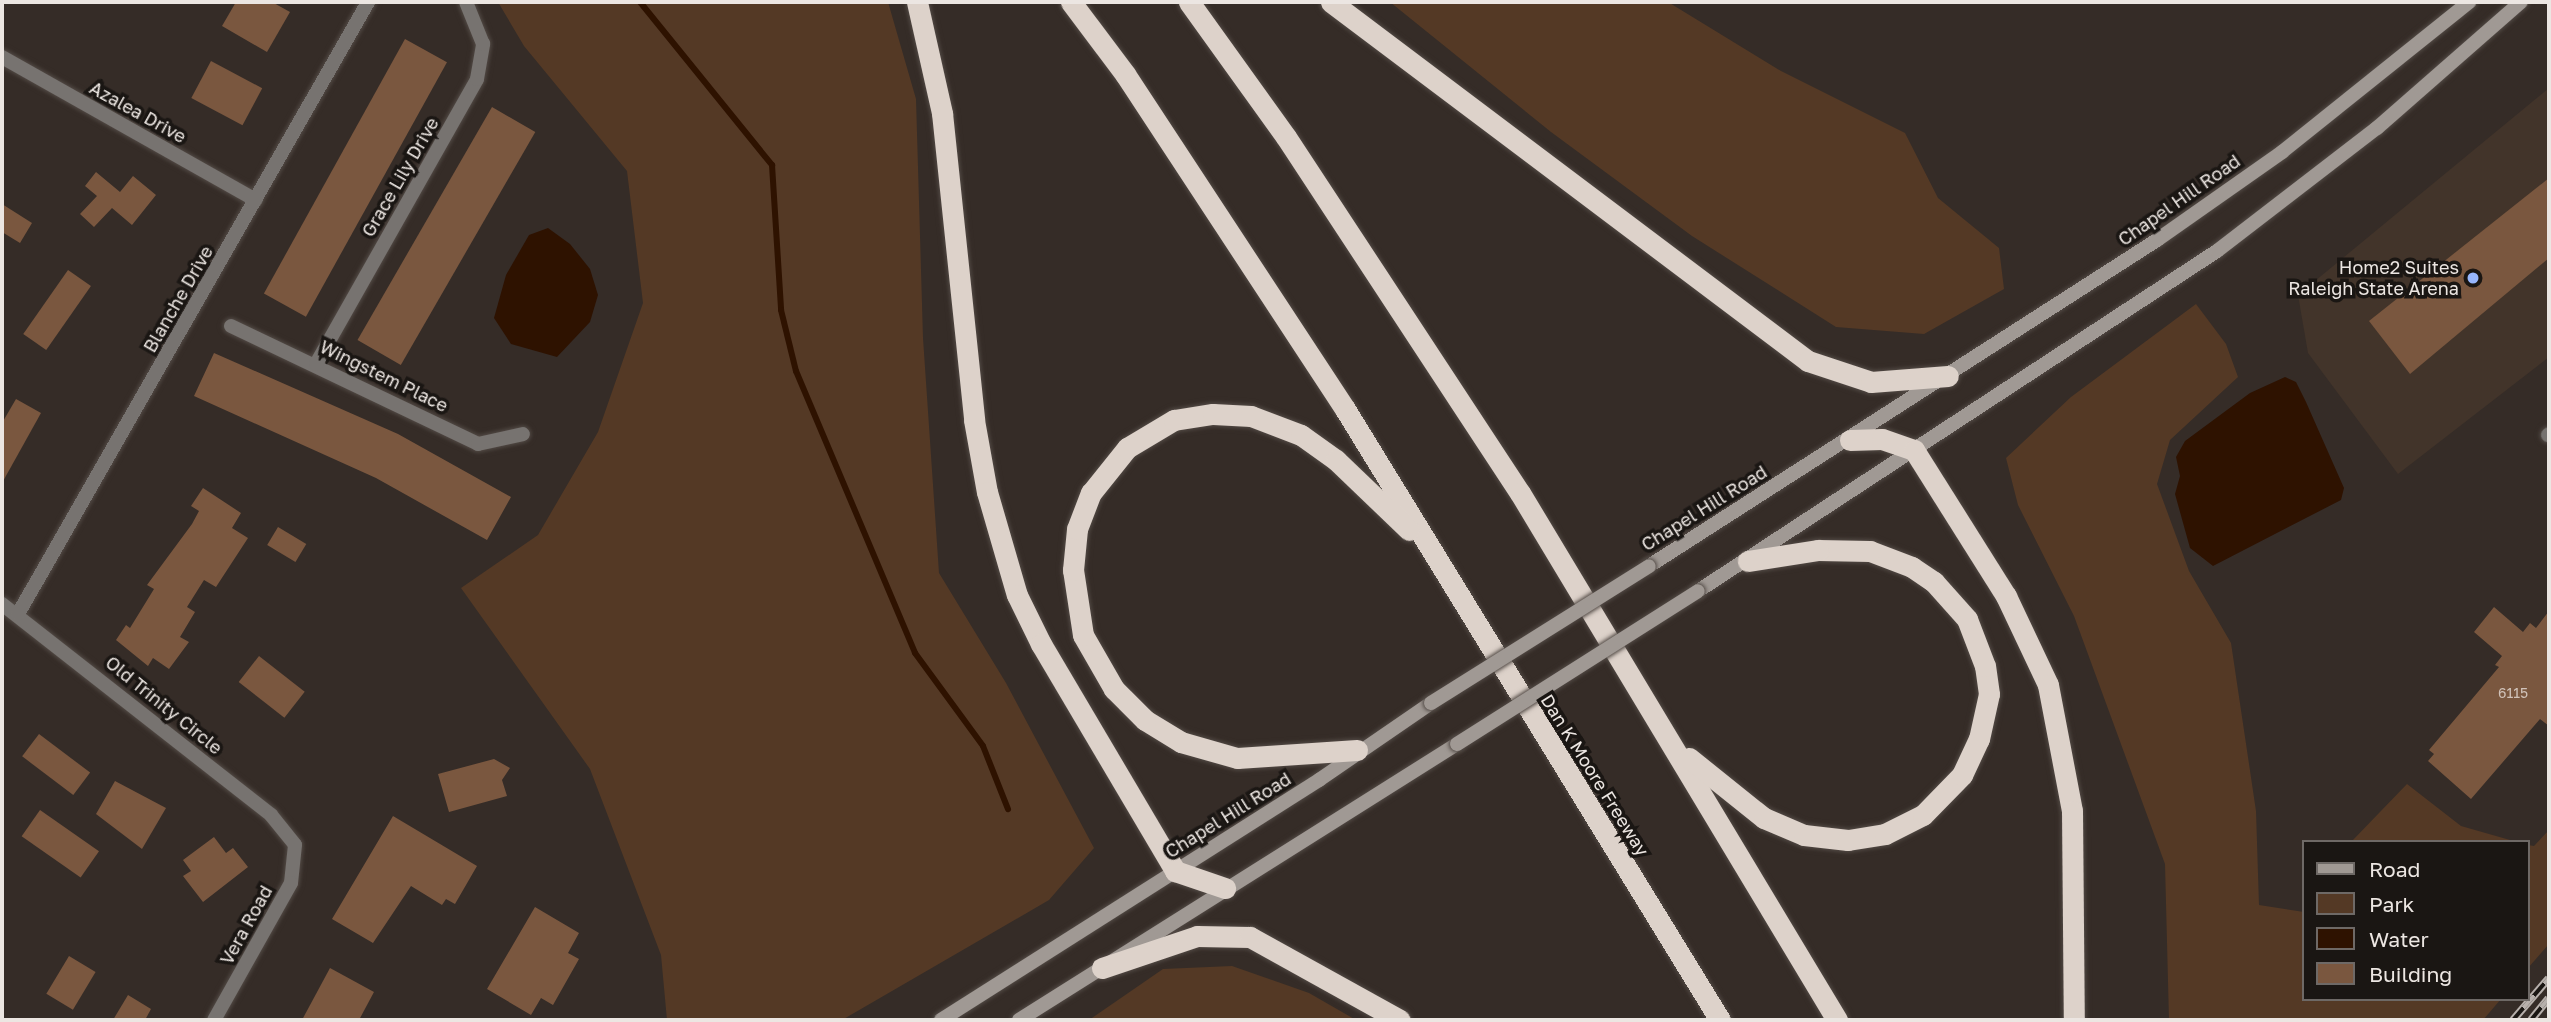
<!DOCTYPE html>
<html>
<head>
<meta charset="utf-8">
<style>
	body { margin:0 }
	#map { position:relative; width:2551px; height:1022px; overflow:hidden; background:#352c27; font-family:"Golos Text",sans-serif }
	div>[style] { position:absolute }
	.built>* { inset:0; background:#42342a }
	.green>* { inset:0; background:#543925 }
	.water>* { inset:0; background:#2e1200 }
	.stream>* { height:6px; margin:-3px; padding:0 3px; transform-origin:3px; border-radius:3px; background:#2e1200 }
	.building>* { inset:0; background:#7a573f; transform-origin:0 0 }
	.roads { filter:drop-shadow(0 0 2px #524a45) drop-shadow(0 0 2px #524a45) }
	.street>* { height:14px; margin:-7px; padding:0 7px; transform-origin:7px; border-radius:7px; background:#777370 }
	.secondary>* { height:14px; margin:-7px; padding:0 7px; transform-origin:7px; border-radius:7px; background:#a09994 }
	.highway>* { height:21px; margin:-10.5px; padding:0 10.5px; transform-origin:10.5px; border-radius:10.5px; background:#ddd2ca }
	.rail>* { height:8px; margin-top:-4px; transform-origin:0; background:repeating-linear-gradient(90deg,#1a1613 0 16px,#b7b0ac 0 32px); box-sizing:border-box; border-block:2px solid #b7b0ac }
	.bridges { filter:drop-shadow(0 0 2px #524a45) drop-shadow(0 0 2px #524a45) }
	.secondary-bridge>* { height:14px; margin:-7px; padding:0 7px; transform-origin:7px; border-radius:7px; background:#a09994 }
	.dots>* { width:19px; height:19px; translate:-50% -50%; box-sizing:border-box; border:4px solid #1a1613; border-radius:50% }
	span { translate:-50% -50%; white-space:nowrap; text-align:center; line-height:1.15; -webkit-text-stroke:7px #1a1613; paint-order:stroke }
	.number-label { font-size:14px; color:#d0c2b9 }
	.number-label span { -webkit-text-stroke-width:0 }
	.street-label { font-size:18px; color:#ece6e2 }
	.poi-label { font-size:18px; color:#ece6e2 }
	.right { translate:-100% -50%; text-align:right }
	.frame { position:absolute; inset:0; border:4px solid #ece6e2; pointer-events:none }
	.legend { position:absolute; left:2302px; top:840px; width:228px; height:161px; box-sizing:border-box; background:#1a1613; border:2px solid #6e6966; margin:0; padding:9px 12px; list-style:none; font-size:21px; color:#ece6e2 }
	.legend li { display:flex; align-items:center; gap:14px; height:35px }
	.legend b { width:35px; border:2px solid #6e6966 }
</style>
</head>
<body>
<div id="map">
	<div class="built">
		<div style="clip-path:polygon(2549px 88px,2549px 357px,2398px 474px,2308px 353px,2298px 295px)"></div>
	</div>
	<div class="green">
		<div style="clip-path:polygon(498px 2px,888px 2px,916px 99px,923px 338px,939px 573px,1006px 683px,1094px 848px,1049px 900px,842px 1020px,667px 1020px,661px 955px,590px 769px,461px 588px,538px 535px,598px 432px,643px 303px,627px 171px,524px 46px)"></div>
		<div style="clip-path:polygon(1390px 2px,1668px 2px,1781px 71px,1905px 133px,1938px 198px,1999px 248px,2004px 289px,1924px 334px,1836px 327px,1692px 236px,1551px 132px)"></div>
		<div style="clip-path:polygon(2196px 304px,2226px 344px,2238px 377px,2170px 440px,2157px 484px,2189px 571px,2231px 643px,2256px 811px,2259px 905px,2304px 912px,2304px 999px,2501px 999px,2483px 1020px,2169px 1020px,2165px 864px,2074px 616px,2018px 505px,2006px 458px,2071px 397px)"></div>
		<div style="clip-path:polygon(2407px 784px,2461px 826px,2517px 842px,2351px 842px)"></div>
		<div style="clip-path:polygon(2549px 830px,2549px 944px,2528px 968px,2528px 845px,2534px 846px)"></div>
		<div style="clip-path:polygon(1232px 966px,1309px 993px,1356px 1020px,1089px 1020px,1163px 969px)"></div>
	</div>
	<div class="water">
		<div style="clip-path:polygon(548px 228px,570px 244px,590px 269px,598px 295px,590px 322px,557px 357px,511px 344px,494px 318px,506px 275px,529px 235px)"></div>
		<div style="clip-path:polygon(2285px 377px,2296px 382px,2306px 402px,2344px 488px,2341px 500px,2213px 566px,2190px 548px,2175px 494px,2180px 476px,2176px 457px,2185px 441px,2250px 393px)"></div>
	</div>
	<div class="stream">
		<div style="left:640px;top:2px;width:210px;rotate:51deg"></div>
		<div style="left:772px;top:165px;width:145px;rotate:86.4deg"></div>
		<div style="left:781px;top:310px;width:63px;rotate:76.2deg"></div>
		<div style="left:796px;top:371px;width:306px;rotate:67.1deg"></div>
		<div style="left:915px;top:653px;width:115px;rotate:53.8deg"></div>
		<div style="left:983px;top:746px;width:68px;rotate:68.4deg"></div>
	</div>
	<div class="building">
		<div style="clip-path:polygon(236px 2px,272px 2px,290px 12px,267px 52px,222px 26px)"></div>
		<div style="left:405px;top:39px;width:48px;height:291px;rotate:29deg"></div>
		<div style="left:211px;top:61px;width:58px;height:42px;rotate:28deg"></div>
		<div style="left:492px;top:107px;width:50px;height:269px;rotate:30deg"></div>
		<div style="clip-path:polygon(96px 172px,120px 192px,133px 176px,156px 195px,132px 225px,112px 208px,94px 227px,80px 214px,97px 196px,85px 186px)"></div>
		<div style="clip-path:polygon(2549px 178px,2549px 258px,2410px 374px,2369px 321px)"></div>
		<div style="clip-path:polygon(2px 204px,32px 223px,20px 243px,2px 232px)"></div>
		<div style="left:68px;top:270px;width:28px;height:78px;rotate:35deg"></div>
		<div style="clip-path:polygon(214px 353px,398px 434px,511px 497px,487px 540px,376px 478px,194px 396px)"></div>
		<div style="clip-path:polygon(16px 399px,41px 413px,2px 483px,2px 423px)"></div>
		<div style="clip-path:polygon(203px 488px,241px 513px,232px 528px,248px 538px,216px 587px,204px 580px,187px 607px,195px 612px,180px 637px,189px 642px,169px 669px,153px 658px,148px 666px,116px 640px,126px 625px,130px 628px,154px 589px,147px 585px,192px 524px,199px 511px,191px 506px)"></div>
		<div style="left:278px;top:527px;width:33px;height:21px;rotate:31deg"></div>
		<div style="clip-path:polygon(2494px 607px,2523px 632px,2530px 623px,2536px 628px,2549px 611px,2549px 726px,2540px 719px,2471px 799px,2428px 761px,2434px 754px,2429px 750px,2499px 667px,2495px 665px,2502px 656px,2474px 632px)"></div>
		<div style="left:259px;top:656px;width:58px;height:33px;rotate:38deg"></div>
		<div style="left:39px;top:734px;width:64px;height:28px;rotate:37deg"></div>
		<div style="clip-path:polygon(494px 759px,510px 768px,502px 780px,507px 796px,449px 812px,438px 774px)"></div>
		<div style="clip-path:polygon(115px 781px,166px 808px,142px 849px,96px 814px)"></div>
		<div style="left:40px;top:810px;width:72px;height:32px;rotate:35deg"></div>
		<div style="clip-path:polygon(393px 816px,477px 866px,455px 904px,446px 899px,442px 905px,411px 886px,373px 943px,332px 919px)"></div>
		<div style="clip-path:polygon(214px 837px,226px 853px,233px 848px,248px 867px,203px 902px,183px 876px,191px 871px,183px 860px)"></div>
		<div style="clip-path:polygon(535px 907px,579px 933px,568px 953px,579px 959px,553px 1005px,541px 998px,531px 1015px,487px 989px)"></div>
		<div style="left:69px;top:956px;width:31px;height:44px;rotate:31deg"></div>
		<div style="clip-path:polygon(330px 968px,374px 992px,359px 1020px,302px 1020px)"></div>
		<div style="clip-path:polygon(128px 995px,151px 1009px,145px 1020px,113px 1020px)"></div>
	</div>
	<div class="roads">
		<div class="street">
			<div style="left:2px;top:57px;width:291px;rotate:29.4deg"></div>
			<div style="left:231px;top:326px;width:274px;rotate:25.5deg"></div>
			<div style="left:478px;top:444px;width:46px;rotate:-12.5deg"></div>
			<div style="left:316px;top:364px;width:327px;rotate:-60.5deg"></div>
			<div style="left:477px;top:79px;width:36px;rotate:-80deg"></div>
			<div style="left:483px;top:44px;width:45px;rotate:-112deg"></div>
			<div style="left:2548px;top:435px;width:1px;rotate:-45deg"></div>
			<div style="left:2px;top:604px;width:342px;rotate:38.1deg"></div>
			<div style="left:271px;top:815px;width:38px;rotate:51deg"></div>
			<div style="left:295px;top:845px;width:38px;rotate:96deg"></div>
			<div style="left:291px;top:883px;width:157px;rotate:119.3deg"></div>
			<div style="left:18px;top:614px;width:705px;rotate:-60.23deg"></div>
		</div>
		<div class="secondary">
			<div style="left:1649px;top:566px;width:604px;rotate:-32.69deg"></div>
			<div style="left:2157px;top:240px;width:153px;rotate:-35.1deg"></div>
			<div style="left:2282px;top:152px;width:240px;rotate:-38.7deg"></div>
			<div style="left:1698px;top:591px;width:620px;rotate:-33.23deg"></div>
			<div style="left:2217px;top:251px;width:202px;rotate:-37.6deg"></div>
			<div style="left:2377px;top:128px;width:191px;rotate:-41.2deg"></div>
			<div style="left:941px;top:1020px;width:448px;rotate:-32.4deg"></div>
			<div style="left:1319px;top:780px;width:136px;rotate:-34.5deg"></div>
			<div style="left:1019px;top:1020px;width:518px;rotate:-32.22deg"></div>
		</div>
		<div class="highway">
			<div style="left:917px;top:2px;width:114px;rotate:77.3deg"></div>
			<div style="left:942px;top:113px;width:309px;rotate:84deg"></div>
			<div style="left:974px;top:420px;width:73px;rotate:79.8deg"></div>
			<div style="left:987px;top:492px;width:107px;rotate:73.8deg"></div>
			<div style="left:1017px;top:595px;width:55px;rotate:63.9deg"></div>
			<div style="left:1041px;top:644px;width:264px;rotate:59.4deg"></div>
			<div style="left:1175px;top:871px;width:53px;rotate:18.8deg"></div>
			<div style="left:1071px;top:2px;width:90px;rotate:53.1deg"></div>
			<div style="left:1125px;top:74px;width:401px;rotate:56.7deg"></div>
			<div style="left:1345px;top:409px;width:717px;rotate:58.46deg"></div>
			<div style="left:1189px;top:2px;width:166px;rotate:54.3deg"></div>
			<div style="left:1286px;top:137px;width:426px;rotate:56.7deg"></div>
			<div style="left:1520px;top:493px;width:615px;rotate:58.97deg"></div>
			<div style="left:1331px;top:2px;width:597px;rotate:36.97deg"></div>
			<div style="left:1808px;top:361px;width:66px;rotate:18.4deg"></div>
			<div style="left:1871px;top:382px;width:77px;rotate:-4.5deg"></div>
			<div style="left:1850px;top:440px;width:32px;rotate:-2deg"></div>
			<div style="left:1882px;top:439px;width:34px;rotate:19deg"></div>
			<div style="left:1914px;top:450px;width:173px;rotate:57.8deg"></div>
			<div style="left:2006px;top:596px;width:98px;rotate:64.7deg"></div>
			<div style="left:2048px;top:685px;width:128px;rotate:79.2deg"></div>
			<div style="left:2072px;top:811px;width:209px;rotate:89.5deg"></div>
			<div style="left:1357px;top:750px;width:120px;rotate:176.2deg"></div>
			<div style="left:1237px;top:758px;width:58px;rotate:-164.1deg"></div>
			<div style="left:1181px;top:742px;width:42px;rotate:-148.6deg"></div>
			<div style="left:1145px;top:720px;width:44px;rotate:-135deg"></div>
			<div style="left:1114px;top:689px;width:62px;rotate:-119.9deg"></div>
			<div style="left:1083px;top:635px;width:66px;rotate:-98.7deg"></div>
			<div style="left:1073px;top:570px;width:41px;rotate:-84.4deg"></div>
			<div style="left:1077px;top:529px;width:39px;rotate:-69deg"></div>
			<div style="left:1091px;top:493px;width:58px;rotate:-51.3deg"></div>
			<div style="left:1127px;top:448px;width:55px;rotate:-30.8deg"></div>
			<div style="left:1174px;top:420px;width:39px;rotate:-9deg"></div>
			<div style="left:1213px;top:414px;width:38px;rotate:3deg"></div>
			<div style="left:1251px;top:416px;width:53px;rotate:20.8deg"></div>
			<div style="left:1301px;top:435px;width:43px;rotate:35.5deg"></div>
			<div style="left:1336px;top:460px;width:101px;rotate:43.8deg"></div>
			<div style="left:1689px;top:758px;width:96px;rotate:38.7deg"></div>
			<div style="left:1764px;top:818px;width:43px;rotate:23deg"></div>
			<div style="left:1804px;top:835px;width:44px;rotate:6.5deg"></div>
			<div style="left:1848px;top:840px;width:37px;rotate:-9deg"></div>
			<div style="left:1885px;top:834px;width:42px;rotate:-26.6deg"></div>
			<div style="left:1923px;top:815px;width:56px;rotate:-45.7deg"></div>
			<div style="left:1962px;top:775px;width:40px;rotate:-65deg"></div>
			<div style="left:1979px;top:739px;width:46px;rotate:-77.5deg"></div>
			<div style="left:1989px;top:694px;width:28px;rotate:-98deg"></div>
			<div style="left:1985px;top:666px;width:50px;rotate:-111deg"></div>
			<div style="left:1967px;top:619px;width:50px;rotate:-131.7deg"></div>
			<div style="left:1934px;top:582px;width:27px;rotate:-146deg"></div>
			<div style="left:1912px;top:567px;width:45px;rotate:-159.1deg"></div>
			<div style="left:1870px;top:551px;width:52px;rotate:-178.9deg"></div>
			<div style="left:1818px;top:550px;width:71px;rotate:171.1deg"></div>
			<div style="left:1102px;top:968px;width:100px;rotate:-18.6deg"></div>
			<div style="left:1197px;top:936px;width:53px;rotate:1.1deg"></div>
			<div style="left:1250px;top:937px;width:171px;rotate:29deg"></div>
		</div>
	</div>
	<div class="rail">
		<div style="left:2513px;top:1020px;width:55px;rotate:-49.4deg"></div>
		<div style="left:2531px;top:1020px;width:28px;rotate:-51deg"></div>
	</div>
	<div class="bridges">
		<div class="secondary-bridge">
			<div style="left:1431px;top:703px;width:257px;rotate:-32.1deg"></div>
			<div style="left:1457px;top:744px;width:285px;rotate:-32.4deg"></div>
		</div>
	</div>
	<div class="dots">
		<div style="left:2473px;top:278px;background:#97b6fd"></div>
	</div>
	<div class="number-label">
		<span style="left:2513px;top:693px">6115</span>
	</div>
	<div class="street-label">
		<span style="left:138px;top:112px;rotate:29deg">Azalea Drive</span>
		<span style="left:400px;top:177px;rotate:-60deg">Grace Lily Drive</span>
		<span style="left:2179px;top:200px;rotate:-35deg">Chapel Hill Road</span>
		<span style="left:178px;top:299px;rotate:-60deg">Blanche Drive</span>
		<span style="left:384px;top:376px;rotate:26deg">Wingstem Place</span>
		<span style="left:1704px;top:508px;rotate:-32deg">Chapel Hill Road</span>
		<span style="left:164px;top:705px;rotate:39deg">Old Trinity Circle</span>
		<span style="left:1595px;top:775px;rotate:58deg">Dan K Moore Freeway</span>
		<span style="left:1228px;top:815px;rotate:-32deg">Chapel Hill Road</span>
		<span style="left:246px;top:925px;rotate:-61deg">Vera Road</span>
	</div>
	<div class="poi-label">
		<span class="right" style="left:2459px;top:278px">Home2 Suites<br>Raleigh State Arena</span>
	</div>
	<div class="frame"></div>
	<ul class="legend">
	<li><b style="height:9px;background:#a09994"></b>Road</li>
	<li><b style="height:19px;background:#543925"></b>Park</li>
	<li><b style="height:19px;background:#2e1200"></b>Water</li>
	<li><b style="height:19px;background:#7a573f"></b>Building</li>
	</ul>
</div>
</body>
</html>
